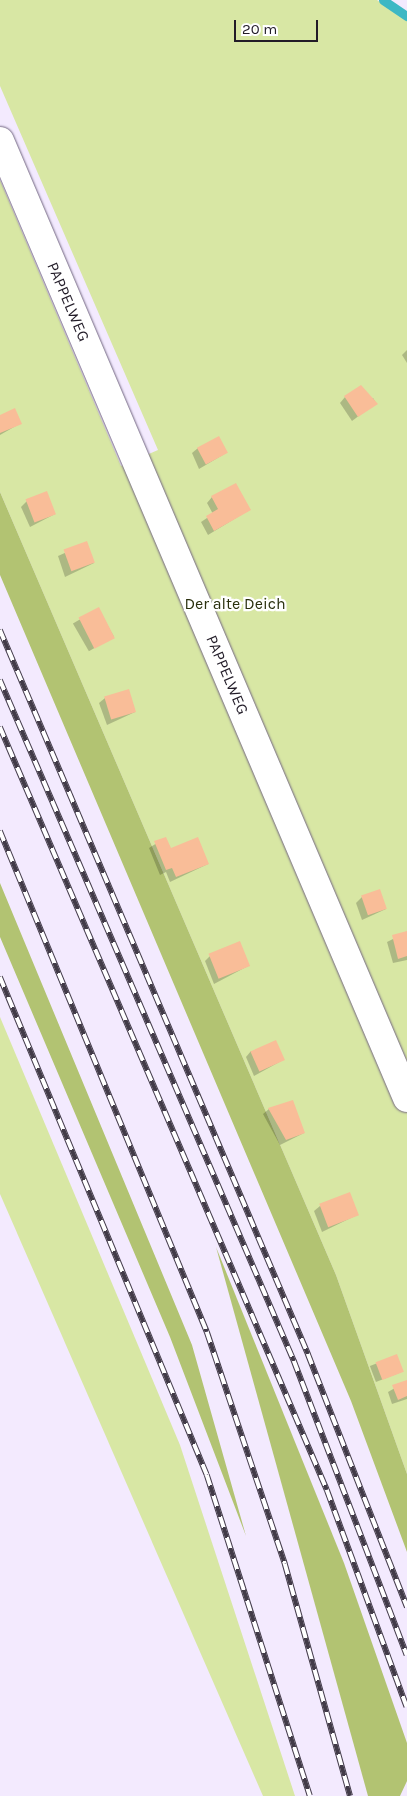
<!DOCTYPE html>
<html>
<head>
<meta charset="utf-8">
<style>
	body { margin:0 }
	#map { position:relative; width:407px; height:1796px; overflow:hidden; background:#f3eafe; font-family:Karla,sans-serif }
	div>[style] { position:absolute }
	.green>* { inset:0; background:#d8e7a4 }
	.forest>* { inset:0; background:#b2c372 }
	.shadow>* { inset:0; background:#0003; transform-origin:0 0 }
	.stream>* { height:9px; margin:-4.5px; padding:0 4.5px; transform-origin:4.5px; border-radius:4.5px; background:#3db8c4 }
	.building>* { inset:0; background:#f9bd98; transform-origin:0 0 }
	.roads { filter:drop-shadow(0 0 1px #726681) drop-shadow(0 0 1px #726681) }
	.minor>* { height:28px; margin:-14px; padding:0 14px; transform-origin:14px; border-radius:14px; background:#fff }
	.rail>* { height:5.5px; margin-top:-2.75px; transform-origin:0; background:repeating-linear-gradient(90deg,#fff 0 11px,#423b48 0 22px); box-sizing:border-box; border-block:1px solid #423b48 }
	span { translate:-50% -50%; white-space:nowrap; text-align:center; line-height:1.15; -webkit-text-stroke:4.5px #fff; paint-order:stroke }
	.street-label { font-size:16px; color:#221c28 }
	.park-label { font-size:16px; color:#2a300e }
	.scale { position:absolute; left:234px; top:20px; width:84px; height:22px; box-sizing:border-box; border:2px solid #221c28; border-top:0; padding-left:6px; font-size:15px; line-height:18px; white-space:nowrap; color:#221c28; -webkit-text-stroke:4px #fff; paint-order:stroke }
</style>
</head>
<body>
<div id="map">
	<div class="green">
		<div style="clip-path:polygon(0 0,377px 0,407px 20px,407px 1474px,336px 1275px,0 492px,0 180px,121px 466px,158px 450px,0 86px)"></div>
		<div style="clip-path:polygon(0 1017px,180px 1445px,295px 1796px,263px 1796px,0 1194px)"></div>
	</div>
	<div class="forest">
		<div style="clip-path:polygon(0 492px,336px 1275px,407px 1474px,407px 1552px,351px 1401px,0 575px)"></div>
		<div style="clip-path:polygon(0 883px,192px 1345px,246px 1536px,170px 1337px,0 937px)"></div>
		<div style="clip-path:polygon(216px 1247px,344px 1563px,407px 1743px,407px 1781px,400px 1796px,368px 1796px)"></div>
	</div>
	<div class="shadow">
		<div style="clip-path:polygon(407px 350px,407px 363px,402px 355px)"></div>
		<div style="clip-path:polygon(345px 397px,373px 398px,376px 403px,352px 421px,340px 403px)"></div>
		<div style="clip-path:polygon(0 416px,21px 423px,0 435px)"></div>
		<div style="clip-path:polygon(198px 448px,226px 453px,199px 469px,192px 453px)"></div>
		<div style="clip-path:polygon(212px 497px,249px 510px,208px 535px,201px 522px,213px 514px,207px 503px)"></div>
		<div style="clip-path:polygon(27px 501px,55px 514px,30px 527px,21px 507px)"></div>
		<div style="clip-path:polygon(87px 543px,94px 563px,65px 577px,58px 556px)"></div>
		<div style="left:98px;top:609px;width:32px;height:29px;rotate:60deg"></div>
		<div style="clip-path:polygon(105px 698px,135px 712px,107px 725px,99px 703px)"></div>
		<div style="clip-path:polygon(165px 838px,170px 849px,208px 864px,170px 882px,166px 872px,160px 875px,149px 848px)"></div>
		<div style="clip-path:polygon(362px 897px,386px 909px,362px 920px,356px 903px)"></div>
		<div style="clip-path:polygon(407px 932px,407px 960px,393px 963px,387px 942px)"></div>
		<div style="clip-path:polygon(210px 956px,248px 966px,214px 984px,205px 961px)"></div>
		<div style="clip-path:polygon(251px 1051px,283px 1060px,254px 1076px,246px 1057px)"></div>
		<div style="clip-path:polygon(269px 1109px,304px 1133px,280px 1145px,263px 1114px)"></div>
		<div style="clip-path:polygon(320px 1206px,357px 1215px,322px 1232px,314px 1211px)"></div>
		<div style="left:396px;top:1356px;width:17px;height:28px;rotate:69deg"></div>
		<div style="clip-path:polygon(407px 1381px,407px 1399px,392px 1404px,388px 1392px)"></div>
	</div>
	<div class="stream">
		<div style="left:383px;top:0;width:29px;rotate:34deg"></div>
	</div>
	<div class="building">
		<div style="clip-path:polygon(361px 385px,378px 404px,358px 417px,344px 396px)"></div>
		<div style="clip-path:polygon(15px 408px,22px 424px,0 433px,0 415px)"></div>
		<div style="left:219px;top:436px;width:19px;height:25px;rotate:62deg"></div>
		<div style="clip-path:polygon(236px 483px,251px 510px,214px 531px,206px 516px,218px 509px,211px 496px)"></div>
		<div style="left:47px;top:491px;width:25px;height:23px;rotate:69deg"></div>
		<div style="left:87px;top:541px;width:23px;height:25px;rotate:70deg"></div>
		<div style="left:99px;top:607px;width:35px;height:23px;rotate:63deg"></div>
		<div style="left:129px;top:689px;width:24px;height:26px;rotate:73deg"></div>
		<div style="clip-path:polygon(166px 837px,171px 848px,198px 837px,209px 864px,176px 877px,172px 868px,166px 870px,154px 841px)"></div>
		<div style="left:380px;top:889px;width:21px;height:20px;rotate:71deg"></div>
		<div style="clip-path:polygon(407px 931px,407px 956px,398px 959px,392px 935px)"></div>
		<div style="left:240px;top:941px;width:27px;height:34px;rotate:68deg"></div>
		<div style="left:276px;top:1040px;width:22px;height:28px;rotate:66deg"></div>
		<div style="clip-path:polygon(293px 1100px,305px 1133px,286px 1140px,268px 1108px)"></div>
		<div style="left:350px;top:1192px;width:25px;height:33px;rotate:69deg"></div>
		<div style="left:397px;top:1354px;width:19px;height:23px;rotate:69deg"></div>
		<div style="clip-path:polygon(407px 1380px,407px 1396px,398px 1400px,392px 1385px)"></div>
	</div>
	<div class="roads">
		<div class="minor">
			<div style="left:0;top:141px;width:1040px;rotate:66.96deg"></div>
		</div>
	</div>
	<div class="rail">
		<div style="left:0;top:630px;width:787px;rotate:66.95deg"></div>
		<div style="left:308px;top:1354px;width:272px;rotate:68.6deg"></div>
		<div style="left:0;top:680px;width:742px;rotate:66.65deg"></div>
		<div style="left:294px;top:1361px;width:315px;rotate:69deg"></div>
		<div style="left:0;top:727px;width:830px;rotate:66.8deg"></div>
		<div style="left:327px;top:1490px;width:231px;rotate:69.8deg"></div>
		<div style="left:0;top:831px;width:542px;rotate:67.55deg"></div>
		<div style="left:207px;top:1332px;width:245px;rotate:71.4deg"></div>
		<div style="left:285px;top:1564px;width:241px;rotate:74.3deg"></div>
		<div style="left:0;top:977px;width:539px;rotate:67.43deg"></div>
		<div style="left:207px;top:1475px;width:337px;rotate:72.2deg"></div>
	</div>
	<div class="street-label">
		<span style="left:68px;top:302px;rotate:67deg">PAPPELWEG</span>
		<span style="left:227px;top:675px;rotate:67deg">PAPPELWEG</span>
	</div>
	<div class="park-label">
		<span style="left:235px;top:604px">Der alte Deich</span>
	</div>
	<div class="scale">20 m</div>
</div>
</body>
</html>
